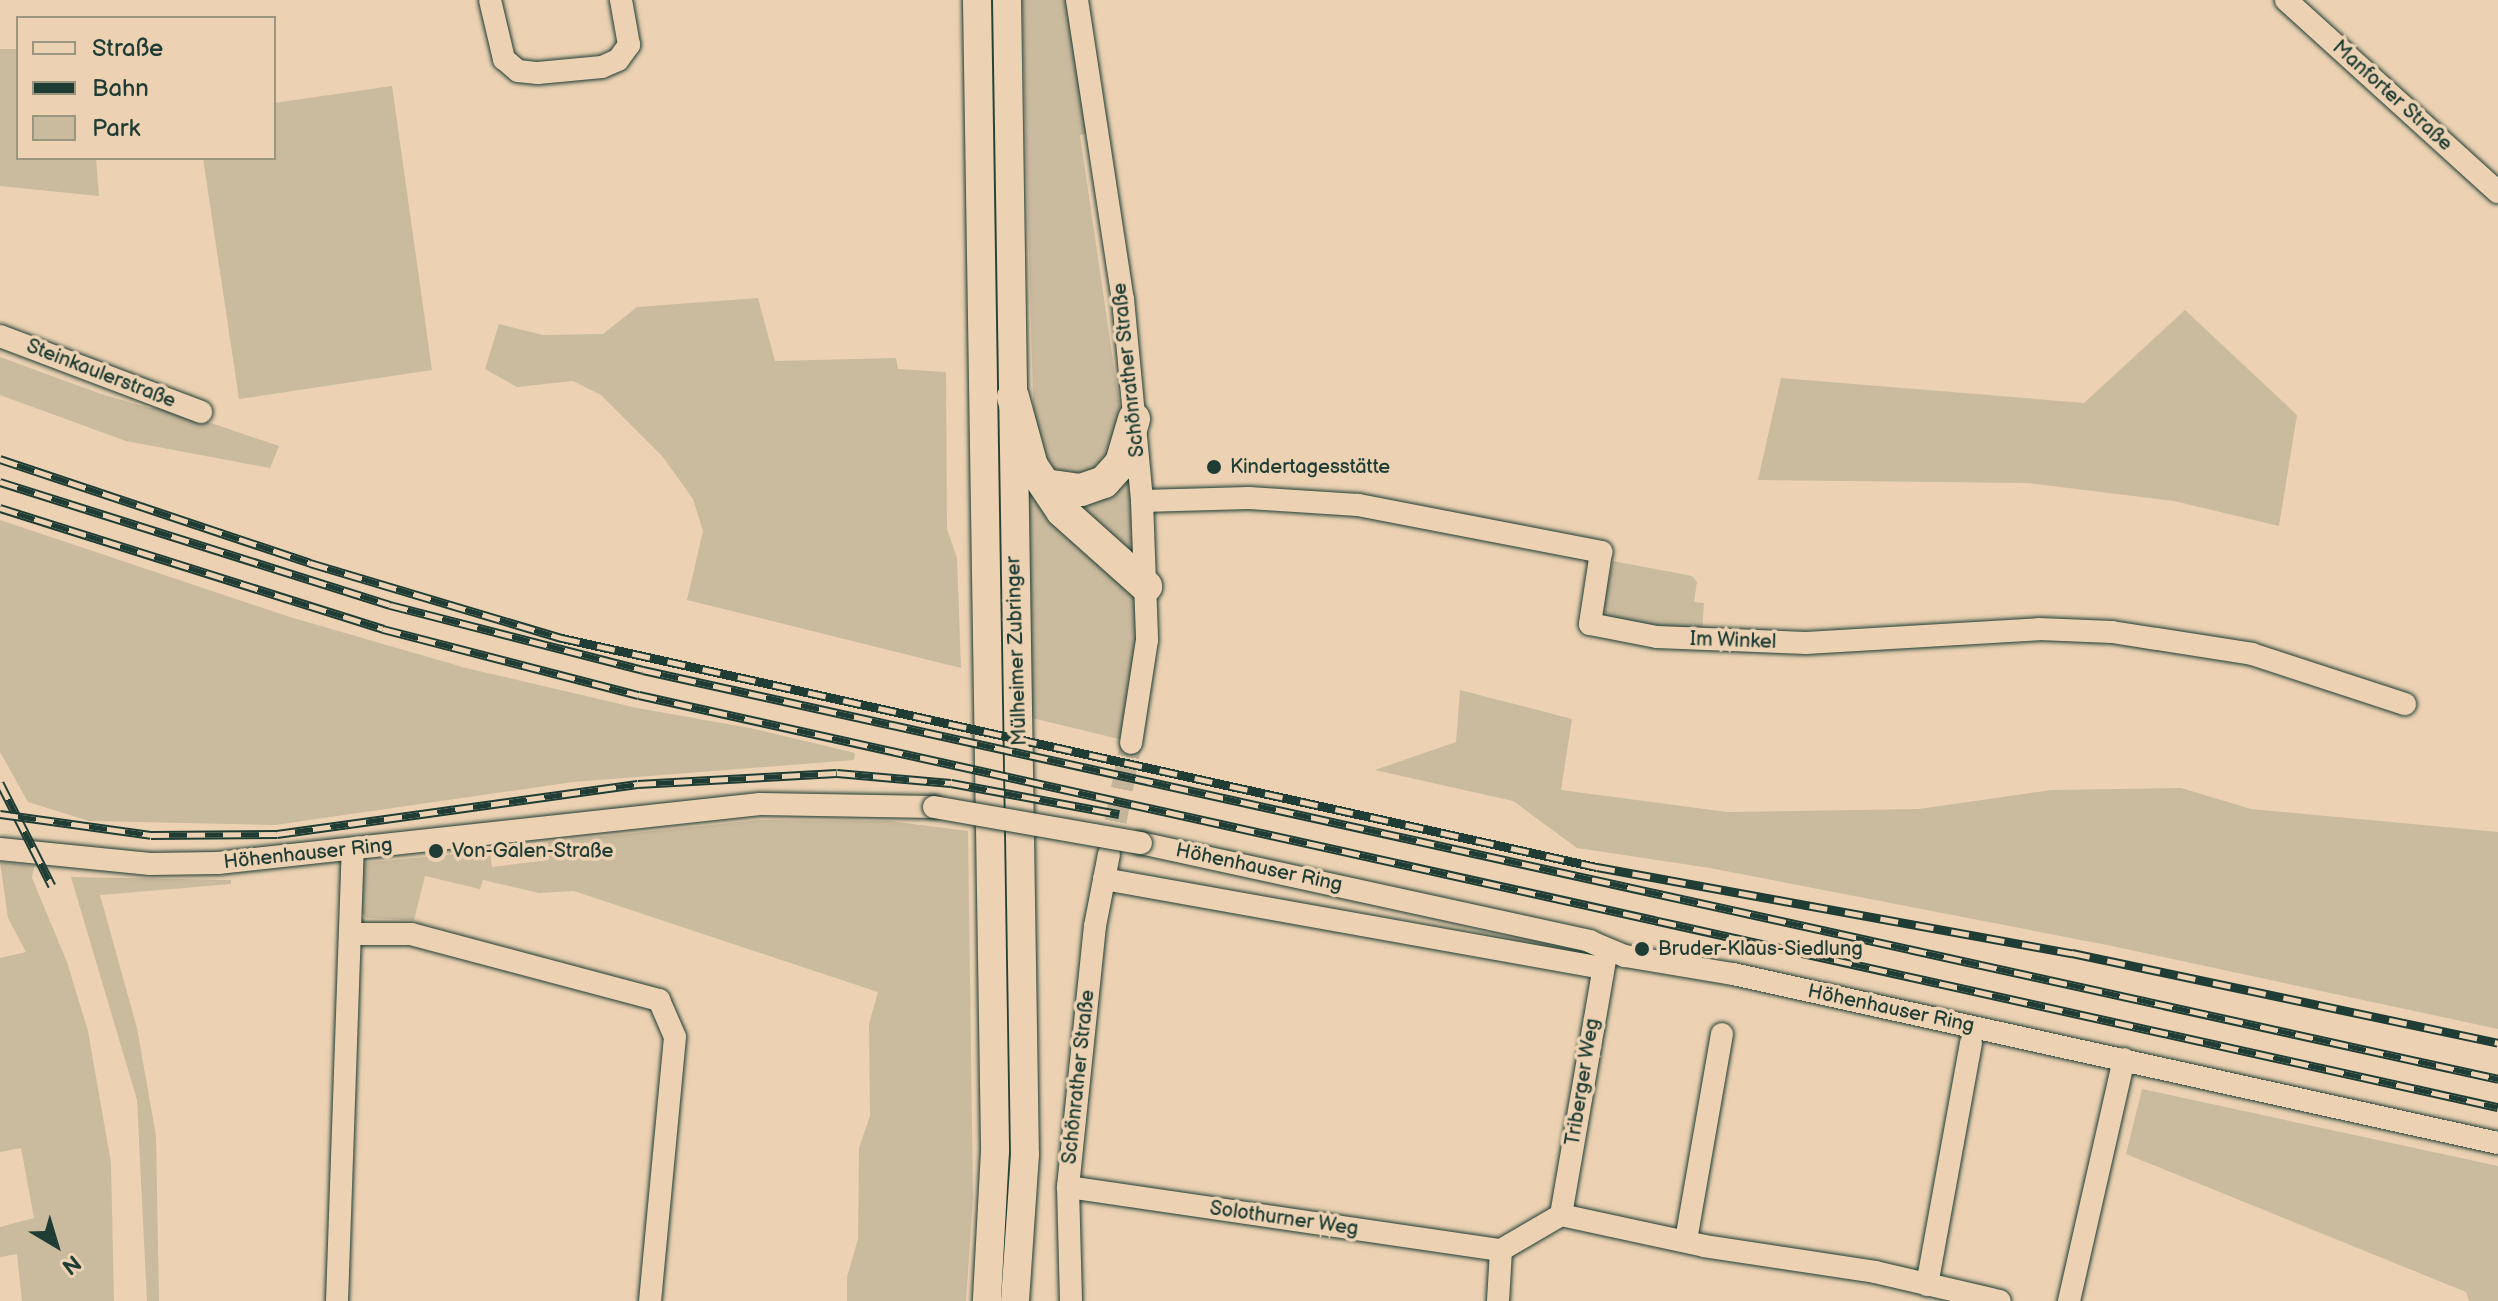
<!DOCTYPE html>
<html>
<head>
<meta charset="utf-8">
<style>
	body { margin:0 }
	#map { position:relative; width:2498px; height:1301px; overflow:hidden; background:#ecd2b3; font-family:"Balsamiq Sans",sans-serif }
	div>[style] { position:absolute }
	.green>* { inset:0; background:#caba9e }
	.minor-tunnel>* { height:22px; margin-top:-11px; transform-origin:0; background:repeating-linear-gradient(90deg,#c3b49a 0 22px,transparent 0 33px) }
	.roads { filter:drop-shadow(0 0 2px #1f3d34) drop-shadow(0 0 2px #1f3d34) }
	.minor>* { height:22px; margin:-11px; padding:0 11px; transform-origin:11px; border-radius:11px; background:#ecd2b3 }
	.major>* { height:28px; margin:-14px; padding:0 14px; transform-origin:14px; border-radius:14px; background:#ecd2b3 }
	.highway>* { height:32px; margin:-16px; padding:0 16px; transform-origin:16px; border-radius:16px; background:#ecd2b3 }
	.rail>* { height:9px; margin-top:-4.5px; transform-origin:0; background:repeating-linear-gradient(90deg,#ecd2b3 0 18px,#1f3d34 0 36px); box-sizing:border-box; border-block:2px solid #1f3d34 }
	.bridges { filter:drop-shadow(0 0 2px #1f3d34) drop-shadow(0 0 2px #1f3d34) }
	.minor-bridge>* { height:22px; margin:-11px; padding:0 11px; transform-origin:11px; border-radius:11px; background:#ecd2b3 }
	.dots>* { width:22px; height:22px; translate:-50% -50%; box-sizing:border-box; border:4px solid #ecd2b3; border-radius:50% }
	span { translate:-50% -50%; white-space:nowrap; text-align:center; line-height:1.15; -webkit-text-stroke:7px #ecd2b3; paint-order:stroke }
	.street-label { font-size:20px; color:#1f3d34 }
	.poi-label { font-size:20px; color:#1f3d34 }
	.left { translate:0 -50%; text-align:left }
	.legend { position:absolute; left:16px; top:16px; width:260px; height:144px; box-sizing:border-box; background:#ecd2b3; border:2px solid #9a9680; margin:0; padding:10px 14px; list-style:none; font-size:24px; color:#1f3d34 }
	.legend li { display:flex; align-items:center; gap:16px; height:40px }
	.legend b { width:40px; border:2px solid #9a9680 }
	.north { position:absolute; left:16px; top:1205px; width:80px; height:80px; -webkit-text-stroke:6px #ecd2b3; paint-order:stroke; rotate:142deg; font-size:22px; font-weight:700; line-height:32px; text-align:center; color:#1f3d34 }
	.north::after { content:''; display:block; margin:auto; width:28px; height:36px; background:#1f3d34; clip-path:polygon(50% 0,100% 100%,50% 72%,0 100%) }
</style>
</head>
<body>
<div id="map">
	<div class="green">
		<div style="clip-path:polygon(1022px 0,1068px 0,1086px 134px,1080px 135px,1121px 415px,1110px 464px,1063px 479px,1047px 467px,1034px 433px)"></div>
		<div style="clip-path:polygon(0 49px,18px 49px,18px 158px,96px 158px,99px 196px,0 186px)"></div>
		<div style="clip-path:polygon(392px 86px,432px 370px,239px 399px,203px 158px,274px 158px,274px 103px)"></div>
		<div style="clip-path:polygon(758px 298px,775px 361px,896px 358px,898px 369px,946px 372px,947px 529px,957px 558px,961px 668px,687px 600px,703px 531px,693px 499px,663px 457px,601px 395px,573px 381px,517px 387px,485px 369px,499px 324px,543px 335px,603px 334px,637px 307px)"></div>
		<div style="clip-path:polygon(2185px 310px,2297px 415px,2279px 526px,2174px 501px,2028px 483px,1758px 480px,1781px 378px,2084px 403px)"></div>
		<div style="clip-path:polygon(0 357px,101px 394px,149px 408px,164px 407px,279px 446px,270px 468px,126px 441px,0 395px)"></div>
		<div style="clip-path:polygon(1130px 476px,1135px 551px,1133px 553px,1064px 497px)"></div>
		<div style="clip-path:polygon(1027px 478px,1134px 587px,1138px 620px,1132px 692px,1123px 740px,1028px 717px)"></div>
		<div style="clip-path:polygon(0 520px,290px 617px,466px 668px,637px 708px,750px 728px,855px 753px,854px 760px,573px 782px,275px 825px,89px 821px,28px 802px,0 752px)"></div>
		<div style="clip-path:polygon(1613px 561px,1692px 576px,1697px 582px,1694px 602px,1704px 603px,1702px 632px,1611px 621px,1602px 608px)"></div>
		<div style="clip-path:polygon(1460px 690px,1572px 719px,1561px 790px,1727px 812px,1919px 809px,2052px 790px,2181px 788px,2251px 809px,2498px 832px,2498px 1029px,2112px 946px,1710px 868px,1577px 848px,1513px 801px,1375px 770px,1456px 742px)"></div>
		<div style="clip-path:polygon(759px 820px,889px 821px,968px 831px,973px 1197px,966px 1301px,847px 1301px,847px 1277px,858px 1239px,859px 1148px,870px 1116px,869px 1024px,878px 992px,574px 891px,539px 893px,483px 880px,480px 889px,425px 876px,414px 920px,366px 918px,362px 913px,362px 863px,490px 851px,492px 867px,549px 860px,548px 842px)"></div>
		<div style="clip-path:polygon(0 862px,34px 866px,32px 878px,67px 962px,88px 1031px,111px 1163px,114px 1301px,22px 1301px,17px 1254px,0 1257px,0 1227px,34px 1218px,21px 1148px,0 1152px,0 958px,26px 952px,8px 918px)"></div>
		<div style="clip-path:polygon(71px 877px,231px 880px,231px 884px,100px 895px,137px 1028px,156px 1136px,159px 1301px,147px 1301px,137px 1100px)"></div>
		<div style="clip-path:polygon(2142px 1089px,2498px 1166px,2498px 1301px,2469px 1301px,2466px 1292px,2126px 1154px)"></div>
	</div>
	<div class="minor-tunnel">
		<div style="left:1109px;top:854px;width:113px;rotate:-78.8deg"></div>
	</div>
	<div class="roads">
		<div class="minor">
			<div style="left:490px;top:0;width:61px;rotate:76.7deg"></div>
			<div style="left:504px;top:59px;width:18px;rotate:41deg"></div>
			<div style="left:518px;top:71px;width:20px;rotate:6deg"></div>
			<div style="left:538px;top:73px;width:64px;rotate:-5.4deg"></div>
			<div style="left:602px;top:67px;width:17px;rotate:-24deg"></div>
			<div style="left:618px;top:60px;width:19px;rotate:-54deg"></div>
			<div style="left:629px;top:45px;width:46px;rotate:-100.1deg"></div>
			<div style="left:1077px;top:0;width:303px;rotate:81.3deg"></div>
			<div style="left:1123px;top:299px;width:203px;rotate:84.6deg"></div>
			<div style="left:1142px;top:501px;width:139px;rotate:87.9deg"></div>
			<div style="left:1147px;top:640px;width:104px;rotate:98.8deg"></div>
			<div style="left:2286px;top:0;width:286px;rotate:42.2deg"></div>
			<div style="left:0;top:336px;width:215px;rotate:20.7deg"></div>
			<div style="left:1142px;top:501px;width:107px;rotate:-1.6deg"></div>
			<div style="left:1249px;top:498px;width:109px;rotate:3.7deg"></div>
			<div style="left:1358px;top:505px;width:248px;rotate:10.9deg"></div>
			<div style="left:1601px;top:552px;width:73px;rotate:98.7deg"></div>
			<div style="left:1590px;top:624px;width:68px;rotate:11deg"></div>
			<div style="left:1657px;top:637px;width:149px;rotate:2.3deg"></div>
			<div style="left:1806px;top:643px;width:233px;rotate:-3.4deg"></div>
			<div style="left:2039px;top:629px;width:73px;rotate:2.4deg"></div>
			<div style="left:2112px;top:632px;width:142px;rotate:8.9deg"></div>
			<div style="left:2252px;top:654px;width:161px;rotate:18.1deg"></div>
			<div style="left:1141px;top:843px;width:459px;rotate:12.3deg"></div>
			<div style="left:1589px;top:941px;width:39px;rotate:23deg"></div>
			<div style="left:1625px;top:956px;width:109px;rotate:9.5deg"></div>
			<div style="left:1733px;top:974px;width:783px;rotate:12.46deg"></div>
			<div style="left:0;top:849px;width:151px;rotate:5.7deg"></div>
			<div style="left:150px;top:864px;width:68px;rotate:-0.8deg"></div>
			<div style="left:218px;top:863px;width:545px;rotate:-6.21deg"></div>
			<div style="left:760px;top:804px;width:174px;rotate:1deg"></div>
			<div style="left:1104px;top:879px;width:506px;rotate:10.13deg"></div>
			<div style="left:353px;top:934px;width:58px"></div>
			<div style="left:411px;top:934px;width:257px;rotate:14.9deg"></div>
			<div style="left:659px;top:1000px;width:40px;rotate:66.6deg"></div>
			<div style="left:675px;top:1037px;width:265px;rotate:95.4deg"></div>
			<div style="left:1068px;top:1187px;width:438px;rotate:8.3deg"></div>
			<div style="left:1561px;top:1215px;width:265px;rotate:-80.2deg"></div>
			<div style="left:1686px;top:1240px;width:209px;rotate:-80.1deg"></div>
			<div style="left:1927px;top:1285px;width:246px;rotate:-79.7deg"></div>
			<div style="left:337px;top:1301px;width:451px;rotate:-88deg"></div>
			<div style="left:1071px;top:1301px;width:114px;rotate:-91.5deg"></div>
			<div style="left:1068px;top:1187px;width:262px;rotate:-84.1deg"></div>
			<div style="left:1095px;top:926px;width:73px;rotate:-79deg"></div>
			<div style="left:1498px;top:1301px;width:51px;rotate:-86.6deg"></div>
			<div style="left:1501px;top:1250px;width:69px;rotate:-30.3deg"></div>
			<div style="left:1561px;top:1215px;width:146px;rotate:12.2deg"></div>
			<div style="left:1704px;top:1246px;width:173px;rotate:8.6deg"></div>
			<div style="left:1875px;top:1272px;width:128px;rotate:13.1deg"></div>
			<div style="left:2069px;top:1301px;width:248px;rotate:-77.2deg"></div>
		</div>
		<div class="major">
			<div style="left:977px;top:0;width:1151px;rotate:89.1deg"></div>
			<div style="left:995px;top:1151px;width:150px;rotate:93.1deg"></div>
			<div style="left:1007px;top:0;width:1154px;rotate:89.11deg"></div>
			<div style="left:1025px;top:1154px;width:147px;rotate:93.9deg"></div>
		</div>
		<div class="highway">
			<div style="left:1013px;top:397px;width:72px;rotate:74.6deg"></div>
			<div style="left:1032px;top:466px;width:54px;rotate:56.3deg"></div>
			<div style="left:1062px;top:511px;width:113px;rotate:41.8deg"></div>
			<div style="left:1045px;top:485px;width:36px;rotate:8deg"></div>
			<div style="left:1081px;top:490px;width:24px;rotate:-19deg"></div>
			<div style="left:1104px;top:482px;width:25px;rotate:-48deg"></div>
			<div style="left:1121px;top:463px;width:46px;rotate:-73.5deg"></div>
		</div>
	</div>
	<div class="rail">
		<div style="left:0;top:459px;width:327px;rotate:18.5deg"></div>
		<div style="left:310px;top:563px;width:263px;rotate:16.6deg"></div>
		<div style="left:562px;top:638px;width:1060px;rotate:12.48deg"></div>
		<div style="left:1597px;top:867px;width:483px;rotate:10.3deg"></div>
		<div style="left:2072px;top:953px;width:435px;rotate:11.9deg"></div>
		<div style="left:0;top:482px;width:409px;rotate:17.5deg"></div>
		<div style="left:390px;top:605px;width:261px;rotate:14.4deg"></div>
		<div style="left:643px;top:670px;width:1900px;rotate:12.43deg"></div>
		<div style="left:0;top:508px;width:402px;rotate:17.5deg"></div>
		<div style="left:383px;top:629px;width:264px;rotate:14.5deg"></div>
		<div style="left:639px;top:695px;width:1904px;rotate:12.5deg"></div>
		<div style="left:0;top:783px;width:115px;rotate:63.2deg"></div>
		<div style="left:0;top:814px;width:152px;rotate:7.9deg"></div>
		<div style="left:151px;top:835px;width:126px;rotate:-0.5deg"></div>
		<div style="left:277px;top:834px;width:364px;rotate:-7.9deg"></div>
		<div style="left:638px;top:784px;width:199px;rotate:-3.2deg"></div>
		<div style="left:837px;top:773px;width:114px;rotate:5deg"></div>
		<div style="left:951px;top:783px;width:171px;rotate:10.5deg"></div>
	</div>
	<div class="bridges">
		<div class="minor-bridge">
			<div style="left:934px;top:807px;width:210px;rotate:9.9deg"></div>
		</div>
	</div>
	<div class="dots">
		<div style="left:1214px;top:467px;background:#1f3d34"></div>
		<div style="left:436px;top:851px;background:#1f3d34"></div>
		<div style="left:1642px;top:949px;background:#1f3d34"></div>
	</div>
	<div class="street-label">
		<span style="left:2392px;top:96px;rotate:42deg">Manforter Straße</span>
		<span style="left:1129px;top:370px;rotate:-96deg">Schönrather Straße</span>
		<span style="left:101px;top:374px;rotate:21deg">Steinkaulerstraße</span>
		<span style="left:1733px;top:641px;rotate:2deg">Im Winkel</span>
		<span style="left:1017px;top:651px;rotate:-92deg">Mülheimer Zubringer</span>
		<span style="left:308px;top:854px;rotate:-6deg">Höhenhauser Ring</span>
		<span style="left:1259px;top:868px;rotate:12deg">Höhenhauser Ring</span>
		<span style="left:1891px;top:1009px;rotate:12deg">Höhenhauser Ring</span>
		<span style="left:1079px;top:1077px;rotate:-84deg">Schönrather Straße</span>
		<span style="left:1583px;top:1082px;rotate:-81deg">Triberger Weg</span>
		<span style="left:1284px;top:1219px;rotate:8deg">Solothurner Weg</span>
	</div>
	<div class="poi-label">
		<span class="left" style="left:1230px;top:467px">Kindertagesstätte</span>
		<span class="left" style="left:452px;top:851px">Von-Galen-Straße</span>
		<span class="left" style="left:1658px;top:949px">Bruder-Klaus-Siedlung</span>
	</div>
	<ul class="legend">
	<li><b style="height:10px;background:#ecd2b3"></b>Straße</li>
	<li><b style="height:10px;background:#1f3d34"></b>Bahn</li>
	<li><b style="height:22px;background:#caba9e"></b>Park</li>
	</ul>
	<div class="north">N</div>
</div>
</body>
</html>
